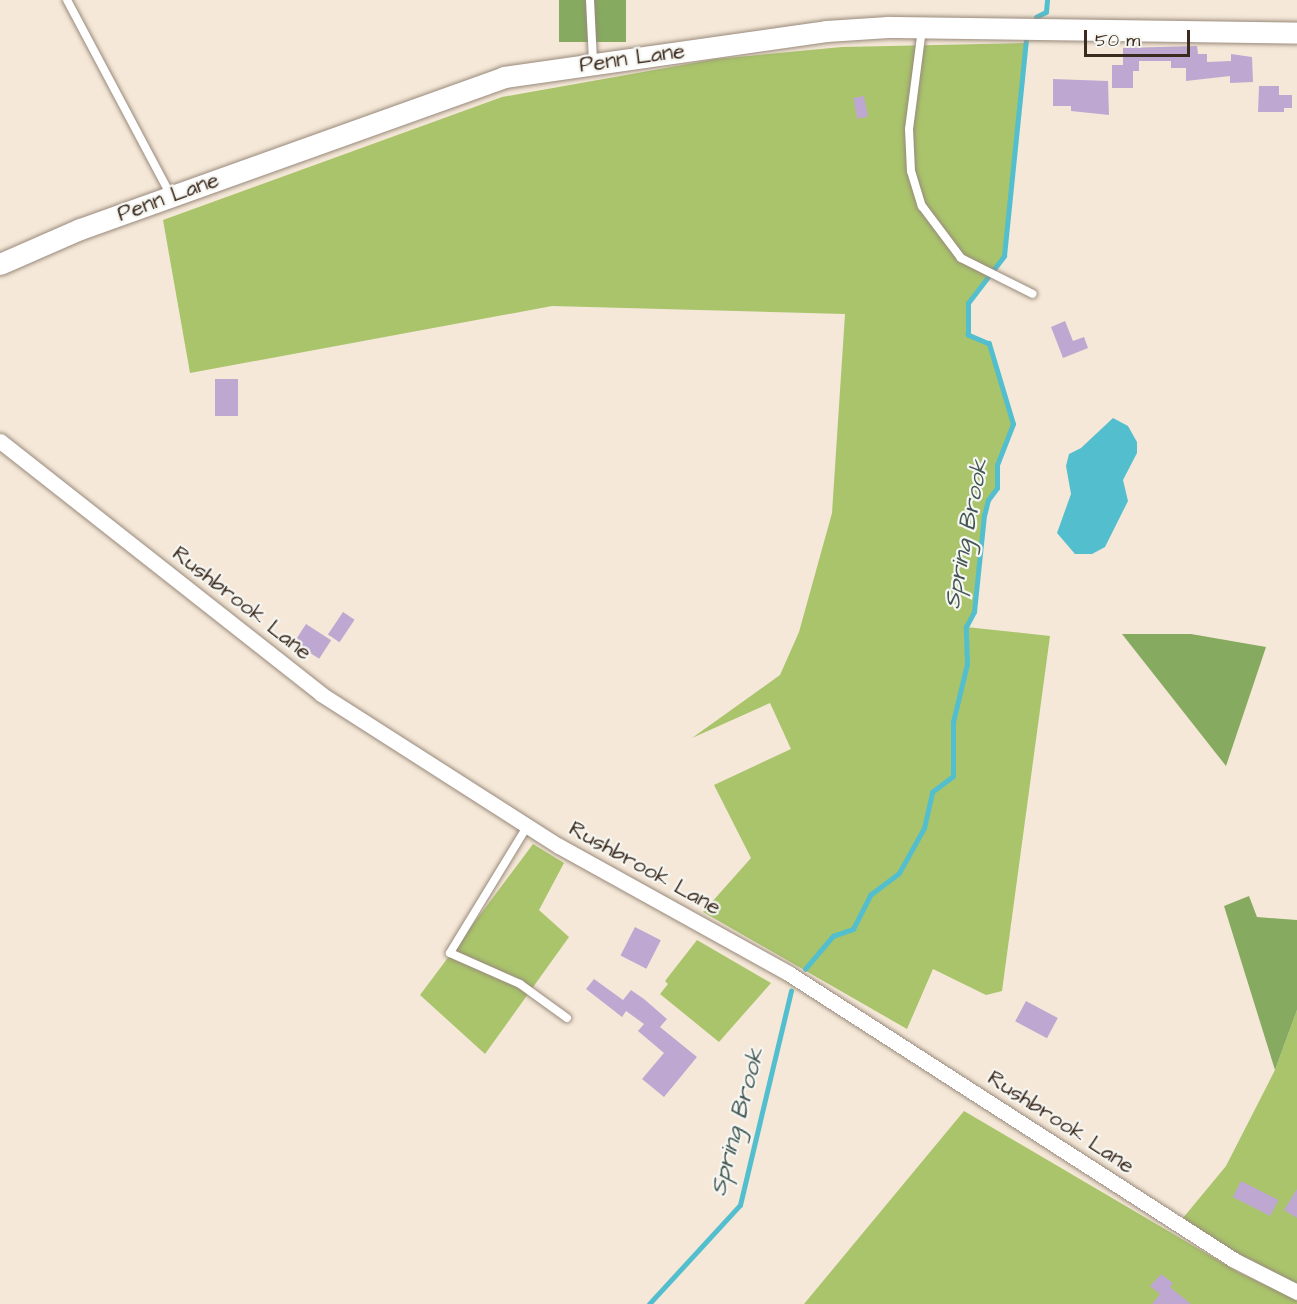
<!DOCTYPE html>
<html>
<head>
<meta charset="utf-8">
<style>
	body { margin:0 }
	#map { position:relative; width:1297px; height:1304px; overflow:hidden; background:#f5e8d8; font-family:"Architects Daughter",sans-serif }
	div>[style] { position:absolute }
	.green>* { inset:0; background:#a9c46b }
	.forest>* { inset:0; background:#86aa5f; transform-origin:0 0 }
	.water>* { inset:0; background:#53bfce }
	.stream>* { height:4.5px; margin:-2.25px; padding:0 2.25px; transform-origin:2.25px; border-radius:2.25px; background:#53bfce }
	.building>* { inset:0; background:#bea8d1; transform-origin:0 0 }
	.roads { filter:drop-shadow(0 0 2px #98897b) drop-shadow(0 0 2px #98897b) }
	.lane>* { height:8px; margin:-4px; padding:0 4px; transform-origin:4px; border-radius:4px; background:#fff }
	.street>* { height:15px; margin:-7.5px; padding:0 7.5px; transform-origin:7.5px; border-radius:7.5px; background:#fff }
	.secondary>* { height:21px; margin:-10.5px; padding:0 10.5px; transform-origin:10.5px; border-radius:10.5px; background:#fff }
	span { translate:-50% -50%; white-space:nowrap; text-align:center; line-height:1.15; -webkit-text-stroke:4.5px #f6f6f2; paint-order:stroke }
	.street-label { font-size:22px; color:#3b2a1e }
	.water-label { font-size:24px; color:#425753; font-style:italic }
	.scale { position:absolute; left:1084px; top:30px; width:106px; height:27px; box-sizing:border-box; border:3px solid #3b2a1e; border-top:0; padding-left:8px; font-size:18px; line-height:21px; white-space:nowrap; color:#3b2a1e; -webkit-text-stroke:4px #f6f6f2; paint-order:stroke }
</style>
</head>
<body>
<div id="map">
	<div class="green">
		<div style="clip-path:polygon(1025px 43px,1024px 87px,1016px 128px,1004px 256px,968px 303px,968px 335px,989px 344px,1013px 424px,997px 465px,997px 488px,988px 500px,984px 516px,974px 612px,966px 627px,1050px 636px,1002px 991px,986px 995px,933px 969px,907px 1029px,703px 912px,751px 858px,714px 785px,791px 749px,770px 703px,692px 738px,780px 675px,799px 632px,832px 513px,845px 314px,552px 306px,190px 373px,163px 220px,502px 97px,716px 59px,842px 47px)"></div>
		<div style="clip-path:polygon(533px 844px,564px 863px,539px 910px,569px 937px,485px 1054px,420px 995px)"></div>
		<div style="clip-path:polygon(697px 940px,771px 983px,719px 1042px,660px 994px,668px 984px,665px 981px)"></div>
		<div style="clip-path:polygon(1297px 1010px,1297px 1284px,1255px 1265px,1183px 1218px,1226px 1166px,1275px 1070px)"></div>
		<div style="clip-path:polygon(964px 1111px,1238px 1272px,1297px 1300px,1297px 1304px,804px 1304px)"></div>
	</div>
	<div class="forest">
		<div style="left:559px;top:0;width:67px;height:42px"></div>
		<div style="clip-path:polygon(1122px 634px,1191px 634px,1266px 647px,1226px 766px)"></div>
		<div style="clip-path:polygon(1249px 896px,1257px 917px,1297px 920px,1297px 1010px,1275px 1070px,1224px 906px)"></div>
	</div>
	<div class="water">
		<div style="clip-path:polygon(1113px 418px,1128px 426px,1137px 442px,1137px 453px,1123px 480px,1128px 501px,1105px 547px,1092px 554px,1075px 554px,1057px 533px,1071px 494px,1066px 466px,1069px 454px,1081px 448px)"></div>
	</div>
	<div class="stream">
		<div style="left:1036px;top:17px;width:11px;rotate:-27deg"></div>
		<div style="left:1046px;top:12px;width:12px;rotate:-85deg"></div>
		<div style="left:805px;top:969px;width:43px;rotate:-49.7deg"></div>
		<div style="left:833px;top:936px;width:21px;rotate:-19deg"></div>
		<div style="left:853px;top:929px;width:38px;rotate:-63deg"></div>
		<div style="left:870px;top:895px;width:36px;rotate:-37deg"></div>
		<div style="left:899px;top:873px;width:51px;rotate:-60.9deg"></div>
		<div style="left:924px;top:828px;width:37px;rotate:-77deg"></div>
		<div style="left:932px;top:792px;width:26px;rotate:-37deg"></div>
		<div style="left:953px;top:776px;width:54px;rotate:-90deg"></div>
		<div style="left:953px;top:722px;width:60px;rotate:-76.4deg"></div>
		<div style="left:967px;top:664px;width:37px;rotate:-92deg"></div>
		<div style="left:966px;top:627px;width:17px;rotate:-62deg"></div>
		<div style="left:974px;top:612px;width:97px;rotate:-84.1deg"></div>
		<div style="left:984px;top:516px;width:16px;rotate:-76deg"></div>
		<div style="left:988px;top:500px;width:15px;rotate:-53deg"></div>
		<div style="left:997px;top:488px;width:23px;rotate:-90deg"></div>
		<div style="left:997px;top:465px;width:44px;rotate:-68.7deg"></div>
		<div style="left:1013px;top:424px;width:84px;rotate:-106.7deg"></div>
		<div style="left:989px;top:344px;width:23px;rotate:-157deg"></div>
		<div style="left:968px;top:335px;width:32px;rotate:-90deg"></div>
		<div style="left:968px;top:303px;width:59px;rotate:-52.5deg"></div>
		<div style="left:1004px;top:256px;width:216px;rotate:-84.2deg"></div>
		<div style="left:649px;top:1304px;width:134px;rotate:-47.4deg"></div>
		<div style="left:740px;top:1205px;width:220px;rotate:-76.6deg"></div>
	</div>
	<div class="building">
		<div style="clip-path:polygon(1197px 46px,1198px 54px,1207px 54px,1207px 62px,1231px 61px,1231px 54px,1252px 57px,1253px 82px,1230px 83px,1230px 76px,1186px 81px,1186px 68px,1171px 68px,1171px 61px,1139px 61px,1139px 71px,1133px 71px,1133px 88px,1112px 88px,1112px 65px,1123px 65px,1123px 48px)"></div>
		<div style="clip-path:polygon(1053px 79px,1108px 81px,1109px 115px,1071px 111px,1071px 106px,1053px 106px)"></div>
		<div style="clip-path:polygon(1259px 86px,1279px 86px,1279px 95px,1292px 95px,1292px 108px,1284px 108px,1284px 112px,1258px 112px)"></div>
		<div style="left:864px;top:96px;width:21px;height:11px;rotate:79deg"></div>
		<div style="clip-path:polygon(1065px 321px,1073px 341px,1084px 337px,1088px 348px,1063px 358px,1051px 327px)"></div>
		<div style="left:238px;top:379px;width:37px;height:23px;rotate:90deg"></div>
		<div style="left:343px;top:612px;width:14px;height:27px;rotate:34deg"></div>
		<div style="left:306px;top:624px;width:30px;height:22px;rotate:33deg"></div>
		<div style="left:635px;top:927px;width:29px;height:32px;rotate:27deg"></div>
		<div style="clip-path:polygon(594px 979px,623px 1000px,631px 990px,644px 999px,667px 1019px,660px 1027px,697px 1057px,664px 1097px,642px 1079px,664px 1053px,638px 1031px,644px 1024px,626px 1011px,622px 1017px,586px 989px)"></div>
		<div style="left:1026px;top:1001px;width:36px;height:23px;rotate:28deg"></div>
		<div style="left:1241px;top:1181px;width:42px;height:18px;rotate:27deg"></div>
		<div style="clip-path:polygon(1297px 1189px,1297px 1218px,1284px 1210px)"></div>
		<div style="clip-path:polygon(1161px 1274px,1173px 1283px,1170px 1287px,1191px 1304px,1152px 1304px,1160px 1294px,1150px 1286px)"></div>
	</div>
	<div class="roads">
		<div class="lane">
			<div style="left:67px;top:0;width:220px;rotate:62deg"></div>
			<div style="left:590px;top:0;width:62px;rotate:87.2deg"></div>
			<div style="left:922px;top:29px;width:101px;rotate:97.4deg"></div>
			<div style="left:909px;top:129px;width:42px;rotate:87.3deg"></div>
			<div style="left:911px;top:171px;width:37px;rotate:73deg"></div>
			<div style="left:922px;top:206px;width:65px;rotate:53.1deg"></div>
			<div style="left:961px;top:258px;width:80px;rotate:26.6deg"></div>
			<div style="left:528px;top:825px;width:150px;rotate:121.4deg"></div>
			<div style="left:450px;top:953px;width:77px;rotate:23.9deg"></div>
			<div style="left:520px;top:984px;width:58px;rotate:35.9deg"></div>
		</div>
		<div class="street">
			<div style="left:0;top:441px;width:409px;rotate:38.2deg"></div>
			<div style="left:321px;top:694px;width:282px;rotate:32.6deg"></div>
			<div style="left:559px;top:846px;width:262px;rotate:29deg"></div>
			<div style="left:788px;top:973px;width:530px;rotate:32.76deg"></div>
			<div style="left:1234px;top:1260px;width:71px;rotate:26.9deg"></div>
		</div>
		<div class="secondary">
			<div style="left:0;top:264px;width:87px;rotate:-23.6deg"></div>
			<div style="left:80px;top:229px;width:450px;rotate:-19.7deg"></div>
			<div style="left:504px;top:77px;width:325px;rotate:-8.1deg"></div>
			<div style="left:826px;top:31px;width:62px;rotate:-3.7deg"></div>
			<div style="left:888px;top:27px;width:409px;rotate:0.8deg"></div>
		</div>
	</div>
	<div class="street-label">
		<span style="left:632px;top:58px;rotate:-8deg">Penn Lane</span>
		<span style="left:168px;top:197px;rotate:-20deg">Penn Lane</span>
		<span style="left:242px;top:603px;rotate:38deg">Rushbrook Lane</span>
		<span style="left:645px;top:868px;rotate:29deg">Rushbrook Lane</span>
		<span style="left:1061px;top:1122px;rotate:33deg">Rushbrook Lane</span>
	</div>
	<div class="water-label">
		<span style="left:967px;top:534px;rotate:-79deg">Spring Brook</span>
		<span style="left:738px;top:1122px;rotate:-75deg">Spring Brook</span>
	</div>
	<div class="scale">50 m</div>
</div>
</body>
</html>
